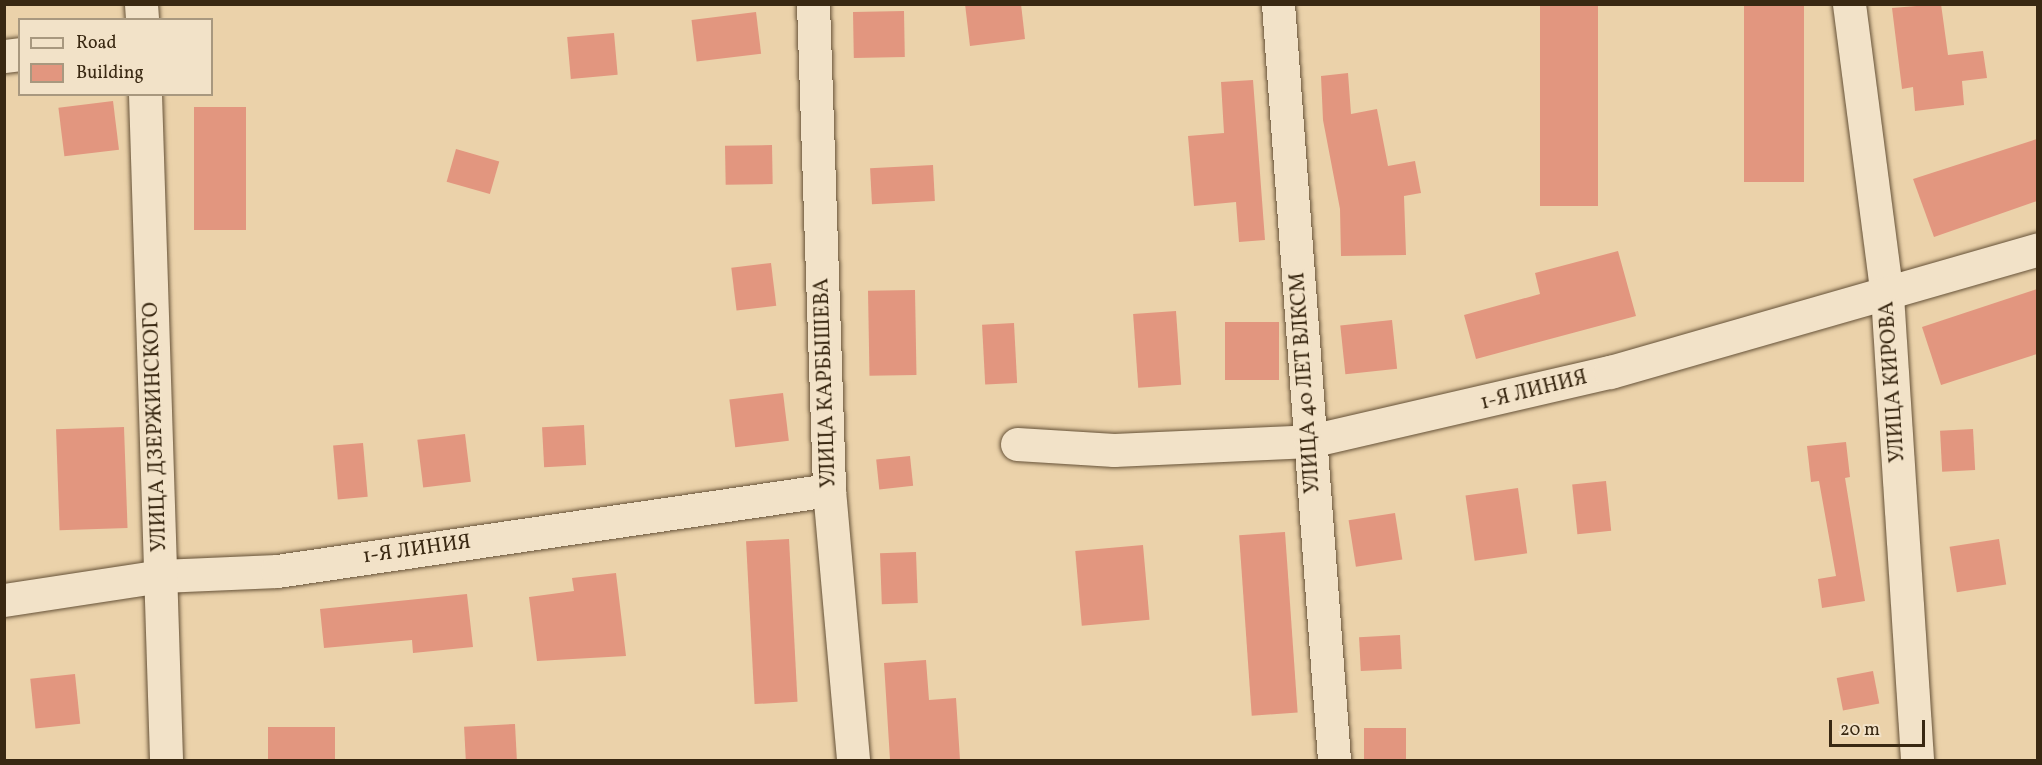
<!DOCTYPE html>
<html>
<head>
<meta charset="utf-8">
<style>
	body { margin:0 }
	#map { position:relative; width:2042px; height:765px; overflow:hidden; background:#ebd2aa; font-family:Vollkorn,serif }
	div>[style] { position:absolute }
	.building>* { inset:0; background:#e2967f; transform-origin:0 0 }
	.roads { filter:drop-shadow(0 0 2px #665238) drop-shadow(0 0 2px #665238) }
	.street>* { height:33px; margin:-16.5px; padding:0 16.5px; transform-origin:16.5px; border-radius:16.5px; background:#f2e2c8 }
	.secondary>* { height:33px; margin:-16.5px; padding:0 16.5px; transform-origin:16.5px; border-radius:16.5px; background:#f2e2c8 }
	span { translate:-50% -50%; white-space:nowrap; text-align:center; line-height:1.15; -webkit-text-stroke:5px #f2e2c8; paint-order:stroke }
	.street-label { font-size:21px; color:#392812 }
	.frame { position:absolute; inset:0; border:6px solid #392812; pointer-events:none }
	.legend { position:absolute; left:18px; top:18px; width:195px; height:78px; box-sizing:border-box; background:#f2e2c8; border:2px solid #a8987f; margin:0; padding:8px 10px; list-style:none; font-size:18px; color:#392812 }
	.legend li { display:flex; align-items:center; gap:12px; height:30px }
	.legend b { width:30px; border:2px solid #a8987f }
	.scale { position:absolute; left:1829px; top:720px; width:96px; height:27px; box-sizing:border-box; border:3px solid #392812; border-top:0; padding-left:8px; font-size:18px; line-height:21px; white-space:nowrap; color:#392812; -webkit-text-stroke:4px #f2e2c8; paint-order:stroke }
</style>
</head>
<body>
<div id="map">
	<div class="building">
		<div style="clip-path:polygon(965px 4px,1021px 4px,1025px 39px,970px 46px)"></div>
		<div style="left:1540px;top:4px;width:58px;height:202px"></div>
		<div style="left:1744px;top:4px;width:60px;height:178px"></div>
		<div style="clip-path:polygon(1941px 4px,1948px 55px,1983px 51px,1987px 78px,1962px 81px,1964px 105px,1915px 111px,1913px 87px,1902px 89px,1892px 8px)"></div>
		<div style="left:904px;top:11px;width:46px;height:51px;rotate:89deg"></div>
		<div style="left:756px;top:12px;width:42px;height:65px;rotate:83deg"></div>
		<div style="left:614px;top:33px;width:42px;height:47px;rotate:85deg"></div>
		<div style="clip-path:polygon(1348px 73px,1351px 114px,1377px 109px,1388px 166px,1415px 161px,1421px 193px,1404px 196px,1406px 255px,1341px 256px,1340px 209px,1323px 120px,1321px 76px)"></div>
		<div style="clip-path:polygon(1253px 80px,1265px 240px,1239px 242px,1236px 202px,1194px 206px,1188px 136px,1224px 133px,1221px 82px)"></div>
		<div style="left:113px;top:101px;width:49px;height:55px;rotate:83deg"></div>
		<div style="left:246px;top:107px;width:123px;height:52px;rotate:90deg"></div>
		<div style="clip-path:polygon(2037px 139px,2037px 201px,1934px 237px,1913px 179px)"></div>
		<div style="left:772px;top:145px;width:39px;height:47px;rotate:89deg"></div>
		<div style="left:456px;top:149px;width:45px;height:34px;rotate:16deg"></div>
		<div style="left:933px;top:165px;width:36px;height:63px;rotate:87deg"></div>
		<div style="clip-path:polygon(1618px 251px,1636px 316px,1476px 359px,1464px 315px,1540px 294px,1535px 273px)"></div>
		<div style="left:771px;top:263px;width:43px;height:40px;rotate:83deg"></div>
		<div style="clip-path:polygon(2037px 289px,2037px 354px,1941px 385px,1922px 327px)"></div>
		<div style="left:915px;top:290px;width:85px;height:47px;rotate:89deg"></div>
		<div style="left:1176px;top:311px;width:74px;height:43px;rotate:86deg"></div>
		<div style="left:1392px;top:320px;width:49px;height:52px;rotate:84deg"></div>
		<div style="left:1279px;top:322px;width:58px;height:54px;rotate:90deg"></div>
		<div style="left:1014px;top:323px;width:60px;height:32px;rotate:87deg"></div>
		<div style="left:783px;top:393px;width:48px;height:54px;rotate:83deg"></div>
		<div style="left:584px;top:425px;width:40px;height:42px;rotate:87deg"></div>
		<div style="left:124px;top:427px;width:101px;height:68px;rotate:88deg"></div>
		<div style="left:1973px;top:429px;width:41px;height:33px;rotate:87deg"></div>
		<div style="left:465px;top:434px;width:48px;height:48px;rotate:83deg"></div>
		<div style="clip-path:polygon(1846px 442px,1850px 477px,1845px 478px,1865px 601px,1822px 608px,1818px 579px,1836px 576px,1819px 481px,1811px 482px,1807px 446px)"></div>
		<div style="left:363px;top:443px;width:54px;height:30px;rotate:85deg"></div>
		<div style="left:910px;top:456px;width:30px;height:34px;rotate:84deg"></div>
		<div style="left:1606px;top:481px;width:50px;height:34px;rotate:84deg"></div>
		<div style="left:1518px;top:488px;width:66px;height:53px;rotate:82deg"></div>
		<div style="left:1395px;top:513px;width:47px;height:47px;rotate:81deg"></div>
		<div style="left:1285px;top:532px;width:181px;height:46px;rotate:86deg"></div>
		<div style="left:789px;top:539px;width:163px;height:43px;rotate:87deg"></div>
		<div style="left:1999px;top:539px;width:46px;height:50px;rotate:81deg"></div>
		<div style="left:1143px;top:545px;width:75px;height:68px;rotate:85deg"></div>
		<div style="left:916px;top:552px;width:51px;height:36px;rotate:88deg"></div>
		<div style="clip-path:polygon(616px 573px,626px 656px,537px 661px,529px 597px,574px 591px,572px 578px)"></div>
		<div style="clip-path:polygon(467px 594px,473px 647px,413px 653px,412px 640px,324px 648px,320px 609px)"></div>
		<div style="left:1400px;top:635px;width:34px;height:41px;rotate:87deg"></div>
		<div style="clip-path:polygon(926px 660px,929px 700px,956px 698px,960px 760px,890px 760px,884px 663px)"></div>
		<div style="left:1873px;top:671px;width:33px;height:37px;rotate:79deg"></div>
		<div style="left:75px;top:674px;width:50px;height:45px;rotate:84deg"></div>
		<div style="left:515px;top:724px;width:36px;height:51px;rotate:87deg"></div>
		<div style="left:335px;top:727px;width:33px;height:67px;rotate:90deg"></div>
		<div style="left:1364px;top:728px;width:42px;height:32px"></div>
	</div>
	<div class="roads">
		<div class="street">
			<div style="left:1278px;top:4px;width:758px;rotate:85.76deg"></div>
			<div style="left:1849px;top:4px;width:293px;rotate:82.6deg"></div>
			<div style="left:1887px;top:295px;width:466px;rotate:86.3deg"></div>
			<div style="left:4px;top:56px;width:16px;rotate:-7deg"></div>
			<div style="left:1017px;top:444px;width:97px;rotate:3.5deg"></div>
			<div style="left:1114px;top:450px;width:196px;rotate:-2.6deg"></div>
			<div style="left:1310px;top:441px;width:308px;rotate:-13deg"></div>
			<div style="left:1610px;top:372px;width:445px;rotate:-16deg"></div>
			<div style="left:4px;top:600px;width:159px;rotate:-8.7deg"></div>
			<div style="left:161px;top:576px;width:116px;rotate:-2.5deg"></div>
			<div style="left:277px;top:571px;width:558px;rotate:-8.35deg"></div>
		</div>
		<div class="secondary">
			<div style="left:141px;top:4px;width:16px;rotate:86deg"></div>
			<div style="left:813px;top:4px;width:486px;rotate:88.1deg"></div>
			<div style="left:829px;top:490px;width:271px;rotate:84.9deg"></div>
			<div style="left:145px;top:94px;width:666px;rotate:88.19deg"></div>
		</div>
	</div>
	<div class="street-label">
		<span style="left:1893px;top:382px;rotate:-94deg">УЛИЦА КИРОВА</span>
		<span style="left:826px;top:383px;rotate:-92deg">УЛИЦА КАРБЫШЕВА</span>
		<span style="left:1306px;top:383px;rotate:-94deg">УЛИЦА 40 ЛЕТ ВЛКСМ</span>
		<span style="left:1534px;top:391px;rotate:-14deg">1-Я ЛИНИЯ</span>
		<span style="left:156px;top:427px;rotate:-92deg">УЛИЦА ДЗЕРЖИНСКОГО</span>
		<span style="left:417px;top:550px;rotate:-8deg">1-Я ЛИНИЯ</span>
	</div>
	<div class="frame"></div>
	<ul class="legend">
	<li><b style="height:8px;background:#f2e2c8"></b>Road</li>
	<li><b style="height:16px;background:#e2967f"></b>Building</li>
	</ul>
	<div class="scale">20 m</div>
</div>
</body>
</html>
